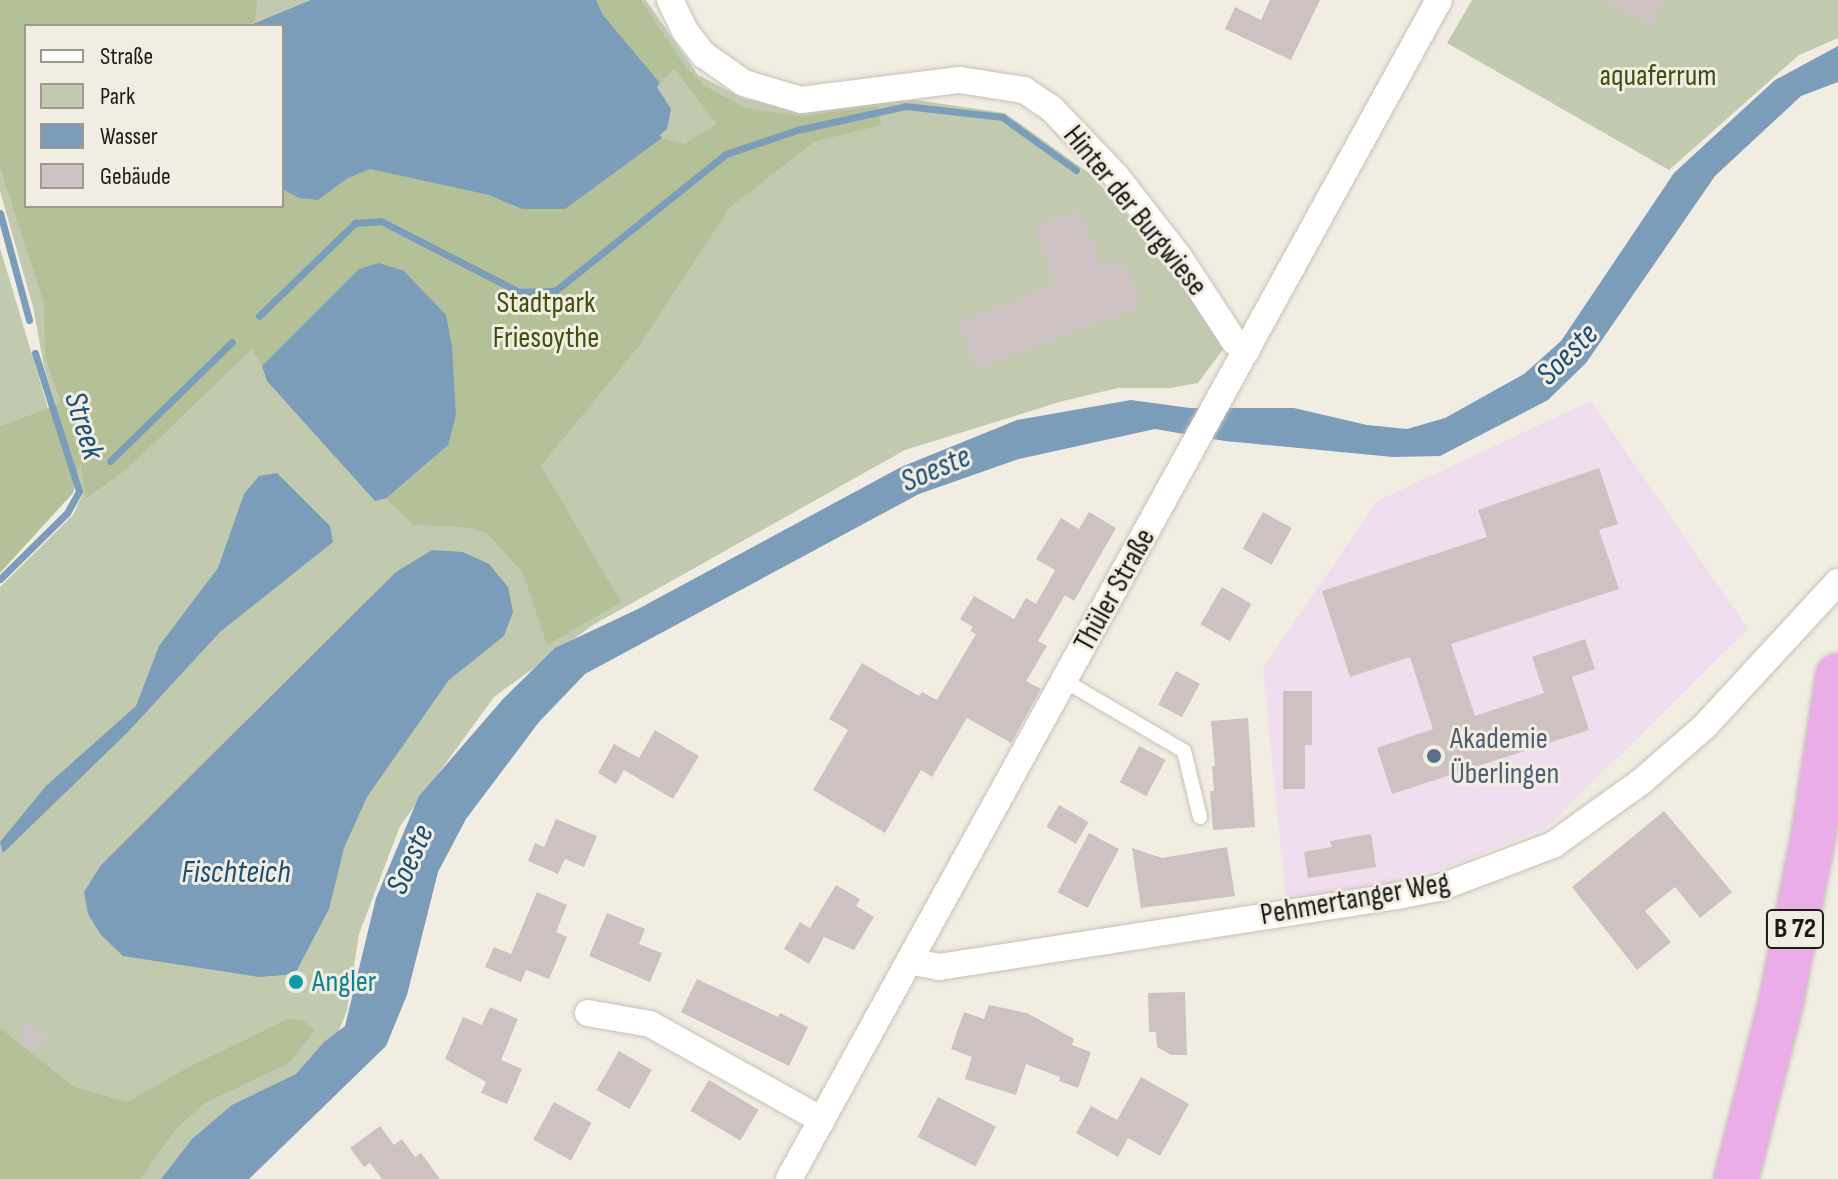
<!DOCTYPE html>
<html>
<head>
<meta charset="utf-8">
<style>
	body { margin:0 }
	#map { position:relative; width:1838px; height:1179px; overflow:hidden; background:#f2ede3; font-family:"Sofia Sans Condensed",sans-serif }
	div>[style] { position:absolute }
	.commercial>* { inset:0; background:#f0dded }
	.green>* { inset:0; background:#c1caaf }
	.forest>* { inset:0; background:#b3c098 }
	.water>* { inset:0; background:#7c9dba }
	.stream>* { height:7px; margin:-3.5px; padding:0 3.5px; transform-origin:3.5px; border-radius:3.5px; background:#7c9dba }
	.building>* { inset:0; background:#cec1c1; transform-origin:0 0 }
	.roads { filter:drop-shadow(0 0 2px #c7c1b8) drop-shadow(0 0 2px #c7c1b8) }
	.lane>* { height:14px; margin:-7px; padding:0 7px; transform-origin:7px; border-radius:7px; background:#fff }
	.street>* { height:26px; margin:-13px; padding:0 13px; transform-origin:13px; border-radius:13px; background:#fff }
	.highway>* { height:44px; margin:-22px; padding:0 22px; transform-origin:22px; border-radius:22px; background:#ebade8 }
	.dots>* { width:22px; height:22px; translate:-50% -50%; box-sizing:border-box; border:4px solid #f2ede3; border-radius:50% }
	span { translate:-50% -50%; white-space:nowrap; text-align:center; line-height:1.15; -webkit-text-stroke:6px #f2ede3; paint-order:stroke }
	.shield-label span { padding:2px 6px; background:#f2ede3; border:2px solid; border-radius:6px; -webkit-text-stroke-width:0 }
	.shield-label { font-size:28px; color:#1c1a17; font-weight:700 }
	.park-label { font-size:30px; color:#404e0f }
	.street-label { font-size:30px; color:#1c1a17 }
	.service-label { font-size:30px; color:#4e5e75 }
	.left { translate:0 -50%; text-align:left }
	.culture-label { font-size:30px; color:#0d838f }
	.water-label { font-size:32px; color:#194e75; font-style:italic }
	.legend { position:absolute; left:24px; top:24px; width:260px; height:184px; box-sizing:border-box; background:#f2ede3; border:2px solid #9c9991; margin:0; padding:10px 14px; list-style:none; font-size:24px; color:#1c1a17 }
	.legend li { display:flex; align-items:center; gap:16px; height:40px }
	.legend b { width:40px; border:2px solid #9c9991 }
</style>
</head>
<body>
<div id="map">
	<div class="commercial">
		<div style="clip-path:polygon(1591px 401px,1748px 629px,1547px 827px,1461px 862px,1384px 885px,1286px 900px,1263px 668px,1377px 501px)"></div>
	</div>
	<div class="green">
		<div style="clip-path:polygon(evenodd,0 0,646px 0,698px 75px,745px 99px,805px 108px,916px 100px,1005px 113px,1089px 173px,1174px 265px,1224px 348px,1198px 383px,1170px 388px,1118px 388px,1063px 401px,905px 450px,593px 625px,494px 697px,400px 826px,359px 934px,347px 1011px,327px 1059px,173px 1179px,0 1179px,0 587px,73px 515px,83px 493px,44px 367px,33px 307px,0 191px,0 0,26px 26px,282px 26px,282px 206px,26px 206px,26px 26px)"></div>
		<div style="clip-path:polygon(1472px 0,1838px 0,1838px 38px,1799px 55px,1669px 170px,1447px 43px)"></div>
		<div style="clip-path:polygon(0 248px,48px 408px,0 426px)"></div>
	</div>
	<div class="forest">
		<div style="clip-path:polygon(0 0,257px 0,255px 21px,248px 26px,26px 26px,26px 206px,282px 206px,282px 189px,299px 198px,318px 200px,348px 178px,370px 169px,489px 195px,522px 209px,565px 209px,662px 138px,684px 144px,717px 124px,674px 69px,660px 83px,603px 15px,596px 0,641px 0,684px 65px,705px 86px,745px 108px,799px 116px,878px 106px,881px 125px,814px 142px,730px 207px,639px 346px,541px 466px,621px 602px,547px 645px,523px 573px,487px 533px,465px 527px,413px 525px,387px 499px,430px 462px,456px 415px,452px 346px,446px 315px,359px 269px,262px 366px,252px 349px,126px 470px,86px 498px,80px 462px,73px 493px,0 573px,0 426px,61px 403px,45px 357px,44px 303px,0 167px)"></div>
		<div style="clip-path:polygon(288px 1019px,302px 1020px,315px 1030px,289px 1063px,205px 1103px,176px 1129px,140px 1179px,0 1179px,0 1028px,74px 1087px,127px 1102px,191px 1066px)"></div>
	</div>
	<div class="water">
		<div style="clip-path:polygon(311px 0,596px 0,603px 15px,660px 83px,657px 87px,671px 109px,667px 129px,660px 135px,662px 138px,565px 209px,522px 209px,489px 195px,370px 169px,348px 178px,318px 200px,299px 198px,282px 189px,282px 26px,248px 26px)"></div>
		<div style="clip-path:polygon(1838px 46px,1838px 82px,1801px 96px,1715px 176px,1586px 363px,1548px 400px,1440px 456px,1393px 457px,1225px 441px,1155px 429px,1019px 459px,919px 494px,585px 674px,539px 722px,466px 819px,438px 872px,407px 995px,386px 1046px,249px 1179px,161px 1179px,192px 1139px,232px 1105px,296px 1074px,324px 1042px,345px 1026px,376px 898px,419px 796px,503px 699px,555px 648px,638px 609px,901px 467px,1017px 420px,1131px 400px,1190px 408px,1294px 408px,1367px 425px,1407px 429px,1445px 418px,1524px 374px,1561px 341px,1674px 173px,1775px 80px)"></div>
		<div style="clip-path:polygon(379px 263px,404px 271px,446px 315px,452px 346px,456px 415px,448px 445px,387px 498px,375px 501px,267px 381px,262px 366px,359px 269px)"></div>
		<div style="clip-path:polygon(277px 473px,330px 526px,333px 542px,220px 632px,128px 732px,3px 853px,0 842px,46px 786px,136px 706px,159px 646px,218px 568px,244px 494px,259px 476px)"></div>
		<div style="clip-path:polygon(432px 550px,463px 552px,489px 564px,508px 587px,513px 612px,504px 636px,449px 680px,367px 797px,344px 848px,329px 909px,297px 970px,285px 975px,259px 977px,123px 956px,101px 935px,88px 914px,84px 892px,101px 865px,396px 572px)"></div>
	</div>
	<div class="stream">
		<div style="left:0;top:213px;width:111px;rotate:74.8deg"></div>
		<div style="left:259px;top:316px;width:134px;rotate:-44.1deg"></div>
		<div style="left:355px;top:223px;width:26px;rotate:-4deg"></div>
		<div style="left:381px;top:221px;width:155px;rotate:27.2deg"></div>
		<div style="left:519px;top:292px;width:36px;rotate:-2deg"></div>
		<div style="left:555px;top:291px;width:219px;rotate:-38.7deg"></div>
		<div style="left:726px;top:154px;width:75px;rotate:-18.7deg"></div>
		<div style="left:797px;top:130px;width:112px;rotate:-12.4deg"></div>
		<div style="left:906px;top:106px;width:97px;rotate:6.5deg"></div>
		<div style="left:1002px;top:117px;width:91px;rotate:35.6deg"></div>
		<div style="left:110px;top:461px;width:170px;rotate:-44.3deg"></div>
		<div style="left:0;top:579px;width:94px;rotate:-44.6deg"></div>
		<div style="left:67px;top:513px;width:25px;rotate:-61deg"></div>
		<div style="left:79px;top:491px;width:145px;rotate:-107.7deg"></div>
	</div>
	<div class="building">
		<div style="clip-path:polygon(1270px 0,1320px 0,1291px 60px,1225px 29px,1235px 7px,1261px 20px)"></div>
		<div style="clip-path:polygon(1601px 0,1664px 0,1650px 26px)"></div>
		<div style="clip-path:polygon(1079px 208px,1102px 265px,1123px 257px,1142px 307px,976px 369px,957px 323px,1054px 283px,1034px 227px)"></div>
		<div style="clip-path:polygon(1599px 468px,1618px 524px,1599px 530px,1619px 589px,1451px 644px,1475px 716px,1544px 693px,1532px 657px,1585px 639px,1595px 669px,1572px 677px,1589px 730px,1392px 794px,1377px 748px,1433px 729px,1410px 657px,1350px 677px,1322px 591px,1487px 537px,1478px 510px)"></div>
		<div style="clip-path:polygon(1089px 512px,1116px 528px,1074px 601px,1065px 595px,1038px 641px,1047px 646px,1026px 681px,1041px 689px,1011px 743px,967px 718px,932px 777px,921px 770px,885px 833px,813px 790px,848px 730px,829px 719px,862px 663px,919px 696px,922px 692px,937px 700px,976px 634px,970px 631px,973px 627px,960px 619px,974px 596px,1014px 619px,1026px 598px,1036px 604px,1055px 570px,1036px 559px,1061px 518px,1079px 529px)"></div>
		<div style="left:1263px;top:512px;width:33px;height:42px;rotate:29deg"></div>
		<div style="left:1222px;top:587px;width:34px;height:43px;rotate:30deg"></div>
		<div style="left:1176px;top:671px;width:27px;height:38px;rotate:28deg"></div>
		<div style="clip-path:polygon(1283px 691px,1312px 691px,1312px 745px,1305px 745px,1305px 789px,1283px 789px)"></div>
		<div style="clip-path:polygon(1248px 718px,1255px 827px,1213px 830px,1210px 791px,1214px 791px,1212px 766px,1215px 766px,1211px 721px)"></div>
		<div style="clip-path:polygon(655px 730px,699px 756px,673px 799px,624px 770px,616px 784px,598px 773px,614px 744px,639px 758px)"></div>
		<div style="left:1139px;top:746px;width:30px;height:41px;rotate:28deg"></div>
		<div style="left:1059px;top:805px;width:34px;height:25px;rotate:30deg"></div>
		<div style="clip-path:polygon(1664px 811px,1732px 892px,1700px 918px,1675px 887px,1645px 911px,1671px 942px,1637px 970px,1572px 887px)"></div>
		<div style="clip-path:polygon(556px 819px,597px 836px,584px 867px,565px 859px,558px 874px,528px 861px,535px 843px,544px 847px)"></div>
		<div style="left:1089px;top:833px;width:34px;height:67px;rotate:28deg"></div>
		<div style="clip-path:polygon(1371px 834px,1376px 867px,1308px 878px,1304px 852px,1332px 847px,1330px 841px)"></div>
		<div style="clip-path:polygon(1227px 847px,1235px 896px,1141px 908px,1132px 848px,1162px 858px)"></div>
		<div style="clip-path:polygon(836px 885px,860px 899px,856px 906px,874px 917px,854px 950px,824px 937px,809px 964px,784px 949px,800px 922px,810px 928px)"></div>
		<div style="clip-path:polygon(537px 892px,567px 905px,556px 932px,567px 937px,549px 979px,526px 970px,521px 982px,485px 967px,494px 947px,511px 954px)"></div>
		<div style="clip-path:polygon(607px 913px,645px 929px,639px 944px,662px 953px,650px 982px,589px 956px)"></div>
		<div style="clip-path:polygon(697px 979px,778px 1017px,780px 1013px,808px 1027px,789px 1066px,681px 1012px)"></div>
		<div style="clip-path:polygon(1185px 992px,1187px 1055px,1171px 1055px,1157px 1047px,1156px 1032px,1149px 1032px,1148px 993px)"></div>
		<div style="clip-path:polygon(989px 1005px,1027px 1013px,1074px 1039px,1072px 1045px,1091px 1052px,1078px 1088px,1059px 1081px,1060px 1077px,1026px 1064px,1016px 1095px,965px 1079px,972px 1057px,951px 1049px,964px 1012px,984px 1019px)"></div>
		<div style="clip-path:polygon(490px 1007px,518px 1019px,501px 1060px,522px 1069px,507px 1104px,481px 1093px,486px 1082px,445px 1059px,463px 1017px,482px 1025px)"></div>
		<div style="clip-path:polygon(23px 1020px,51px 1040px,32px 1050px,21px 1042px)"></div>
		<div style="left:619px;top:1051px;width:38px;height:45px;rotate:30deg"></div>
		<div style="clip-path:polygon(1141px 1077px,1189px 1104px,1160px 1156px,1128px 1138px,1118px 1157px,1076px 1133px,1091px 1106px,1117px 1120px)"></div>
		<div style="left:709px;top:1080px;width:58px;height:36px;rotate:31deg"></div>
		<div style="left:938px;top:1097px;width:65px;height:45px;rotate:27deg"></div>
		<div style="left:554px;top:1102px;width:43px;height:43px;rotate:29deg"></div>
		<div style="clip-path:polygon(380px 1126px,394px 1145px,402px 1139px,415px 1157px,421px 1153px,440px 1179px,382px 1179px,370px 1163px,364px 1167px,350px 1148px)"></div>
	</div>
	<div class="roads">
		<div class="lane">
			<div style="left:1065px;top:681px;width:138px;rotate:30.5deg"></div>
			<div style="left:1184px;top:751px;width:68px;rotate:76.4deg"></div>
		</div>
		<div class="street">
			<div style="left:670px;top:0;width:34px;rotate:64deg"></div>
			<div style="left:685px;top:31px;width:31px;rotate:52deg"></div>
			<div style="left:704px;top:55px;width:49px;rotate:35deg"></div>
			<div style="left:744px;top:83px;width:59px;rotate:16.6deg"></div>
			<div style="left:801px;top:100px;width:160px;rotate:-7.2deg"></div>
			<div style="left:960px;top:80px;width:65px;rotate:8.9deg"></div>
			<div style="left:1024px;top:90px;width:34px;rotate:34deg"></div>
			<div style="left:1052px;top:109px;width:93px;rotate:46.3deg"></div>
			<div style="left:1116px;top:176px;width:103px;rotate:52.1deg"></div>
			<div style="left:1179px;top:257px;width:100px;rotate:56.8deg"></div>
			<div style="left:1234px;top:341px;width:16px;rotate:38deg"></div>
			<div style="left:909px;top:961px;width:31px;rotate:11deg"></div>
			<div style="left:939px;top:967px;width:469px;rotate:-8.8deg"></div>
			<div style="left:1402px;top:895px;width:38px;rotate:-11deg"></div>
			<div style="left:1439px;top:888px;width:122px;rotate:-20.7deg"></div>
			<div style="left:1553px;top:845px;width:110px;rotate:-35.7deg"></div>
			<div style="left:1642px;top:781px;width:84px;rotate:-41.1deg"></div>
			<div style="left:1705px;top:726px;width:196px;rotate:-47.3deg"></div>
			<div style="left:588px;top:1013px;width:63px;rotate:10.1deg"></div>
			<div style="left:650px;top:1024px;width:197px;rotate:29.2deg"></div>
			<div style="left:789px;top:1179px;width:1346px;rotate:-61.13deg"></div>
		</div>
		<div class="highway">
			<div style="left:1736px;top:1179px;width:183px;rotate:-75.7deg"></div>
			<div style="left:1781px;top:1002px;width:173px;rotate:-79deg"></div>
			<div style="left:1814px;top:832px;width:158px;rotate:-81.3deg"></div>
		</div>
	</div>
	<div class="dots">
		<div style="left:1434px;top:756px;background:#5c6f8a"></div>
		<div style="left:296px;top:982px;background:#0f9aa8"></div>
	</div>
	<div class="shield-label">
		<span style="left:1795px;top:929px">B 72</span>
	</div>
	<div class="park-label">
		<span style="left:1658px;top:76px">aquaferrum</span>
		<span style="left:546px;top:320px">Stadtpark<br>Friesoythe</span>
	</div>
	<div class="street-label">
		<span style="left:1135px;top:211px;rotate:51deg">Hinter der Burgwiese</span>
		<span style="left:1115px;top:590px;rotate:-61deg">Thüler Straße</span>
		<span style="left:1355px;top:899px;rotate:-10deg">Pehmertanger Weg</span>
	</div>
	<div class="service-label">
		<span class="left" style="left:1450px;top:756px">Akademie<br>Überlingen</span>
	</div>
	<div class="culture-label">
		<span class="left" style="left:312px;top:982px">Angler</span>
	</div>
	<div class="water-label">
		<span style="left:1568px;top:355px;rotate:-45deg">Soeste</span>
		<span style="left:83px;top:426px;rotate:73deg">Streek</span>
		<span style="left:936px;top:470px;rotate:-23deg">Soeste</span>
		<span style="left:411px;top:860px;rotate:-66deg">Soeste</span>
		<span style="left:236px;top:873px">Fischteich</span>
	</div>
	<ul class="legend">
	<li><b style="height:10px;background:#fff"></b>Straße</li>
	<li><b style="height:22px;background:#c1caaf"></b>Park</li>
	<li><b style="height:22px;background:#7c9dba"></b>Wasser</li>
	<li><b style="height:22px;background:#cec1c1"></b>Gebäude</li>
	</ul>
</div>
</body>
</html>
